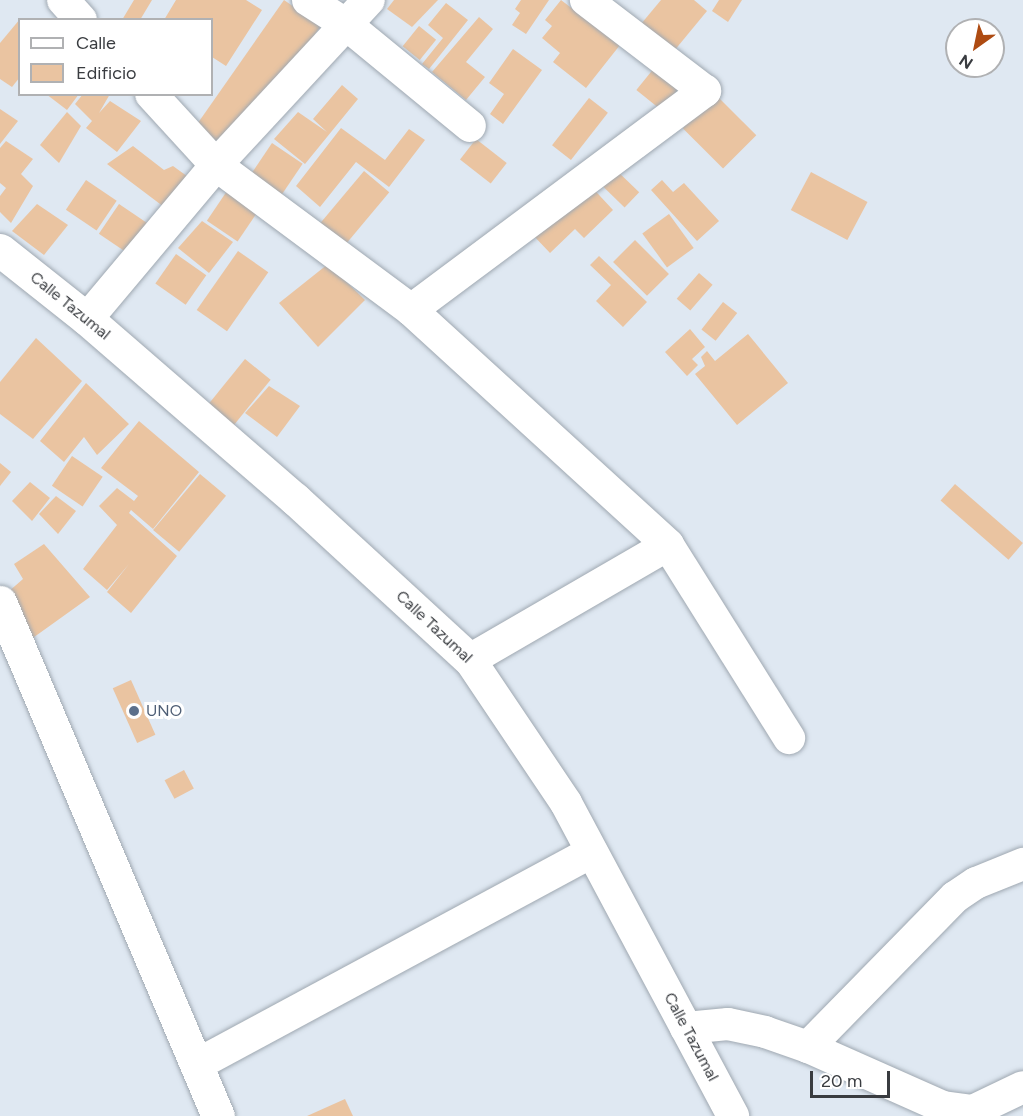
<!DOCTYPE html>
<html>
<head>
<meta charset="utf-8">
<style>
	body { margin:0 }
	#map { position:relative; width:1023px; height:1116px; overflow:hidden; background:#dfe8f2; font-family:Figtree,sans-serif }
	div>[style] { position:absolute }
	.building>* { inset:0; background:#eac4a1; transform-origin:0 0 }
	.roads { filter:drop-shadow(0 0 2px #9fa8b1) drop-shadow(0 0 2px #9fa8b1) }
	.minor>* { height:32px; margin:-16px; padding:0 16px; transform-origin:16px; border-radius:16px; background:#fff }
	.tertiary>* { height:33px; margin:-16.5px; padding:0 16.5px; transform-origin:16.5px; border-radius:16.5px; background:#fff }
	.secondary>* { height:33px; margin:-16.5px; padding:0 16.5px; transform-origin:16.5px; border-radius:16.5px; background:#fff }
	.dots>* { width:16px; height:16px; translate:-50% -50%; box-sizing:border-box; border:3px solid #fff; border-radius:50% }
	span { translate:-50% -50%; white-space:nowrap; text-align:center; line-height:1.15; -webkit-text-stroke:6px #fff; paint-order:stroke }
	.street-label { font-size:16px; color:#393c40 }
	.service-label { font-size:16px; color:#4e5e75 }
	.left { translate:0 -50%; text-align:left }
	.legend { position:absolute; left:18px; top:18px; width:195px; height:78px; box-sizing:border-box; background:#fff; border:2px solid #b0b1b3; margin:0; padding:8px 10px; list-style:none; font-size:18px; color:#393c40 }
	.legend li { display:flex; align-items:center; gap:12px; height:30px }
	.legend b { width:30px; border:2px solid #b0b1b3 }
	.north { position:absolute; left:945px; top:18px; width:60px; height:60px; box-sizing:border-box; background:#fff; border:2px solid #b0b1b3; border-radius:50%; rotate:213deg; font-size:16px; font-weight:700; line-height:24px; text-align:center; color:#393c40 }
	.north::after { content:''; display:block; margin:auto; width:21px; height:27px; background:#ae4b12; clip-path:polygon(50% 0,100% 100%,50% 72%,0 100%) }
	.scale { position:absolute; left:810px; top:1071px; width:80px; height:27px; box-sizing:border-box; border:3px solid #393c40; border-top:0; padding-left:8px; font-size:18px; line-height:21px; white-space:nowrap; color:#393c40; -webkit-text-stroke:4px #fff; paint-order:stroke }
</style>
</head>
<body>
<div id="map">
	<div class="building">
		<div style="clip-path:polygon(134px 0,152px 0,140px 20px,122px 20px)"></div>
		<div style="clip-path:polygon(176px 0,246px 0,262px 10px,226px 66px,212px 57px,212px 20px,164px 20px)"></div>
		<div style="left:284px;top:0;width:45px;height:155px;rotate:35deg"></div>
		<div style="clip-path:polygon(394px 0,438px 0,412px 27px,387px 9px)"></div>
		<div style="clip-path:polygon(521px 0,549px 0,526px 34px,512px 25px,520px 13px,515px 9px)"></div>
		<div style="clip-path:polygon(561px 0,620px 45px,586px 88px,553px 62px,560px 53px,542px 38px,552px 26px,545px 20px)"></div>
		<div style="clip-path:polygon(661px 0,694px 0,707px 11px,674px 51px,641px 24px)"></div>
		<div style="clip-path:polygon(719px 0,742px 0,728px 22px,712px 11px)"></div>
		<div style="clip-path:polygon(446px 3px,468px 20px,429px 69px,422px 64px,443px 38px,428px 25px)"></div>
		<div style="clip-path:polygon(479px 17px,493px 29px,466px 62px,485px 77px,466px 100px,432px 72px)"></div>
		<div style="clip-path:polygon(20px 19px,20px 77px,12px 87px,0 79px,0 43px)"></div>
		<div style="left:419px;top:26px;width:22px;height:26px;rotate:39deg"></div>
		<div style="clip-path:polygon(513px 49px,542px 70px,503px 124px,490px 114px,504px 94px,489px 83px)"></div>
		<div style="left:659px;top:62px;width:32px;height:36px;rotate:39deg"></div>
		<div style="clip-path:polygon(342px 85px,358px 99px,305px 164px,274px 139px,298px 112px,327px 132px,313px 119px)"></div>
		<div style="clip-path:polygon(46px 94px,79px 94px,67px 110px)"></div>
		<div style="clip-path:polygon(83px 94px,110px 94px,99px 113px,110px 101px,141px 121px,117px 152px,86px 128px,92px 121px,75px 104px)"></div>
		<div style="left:716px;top:95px;width:57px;height:47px;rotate:45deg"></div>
		<div style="left:589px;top:98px;width:24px;height:60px;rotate:38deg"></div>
		<div style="clip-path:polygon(0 109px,18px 121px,0 144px)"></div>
		<div style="clip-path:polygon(67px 112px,81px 126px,59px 163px,40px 145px)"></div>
		<div style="clip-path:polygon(341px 128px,385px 160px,409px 129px,425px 140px,389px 187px,356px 162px,320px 207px,296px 186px)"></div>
		<div style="left:476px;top:139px;width:39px;height:26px;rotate:38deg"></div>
		<div style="clip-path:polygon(6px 141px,33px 159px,21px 174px,33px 186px,11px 223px,0 212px,0 196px,6px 188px,0 183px,0 148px)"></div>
		<div style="left:272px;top:143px;width:37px;height:37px;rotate:34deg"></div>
		<div style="clip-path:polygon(133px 146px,164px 170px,173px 166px,191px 179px,168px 210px,107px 164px)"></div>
		<div style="left:614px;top:168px;width:35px;height:21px;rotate:44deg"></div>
		<div style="left:364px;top:171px;width:33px;height:73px;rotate:40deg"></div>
		<div style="left:811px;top:172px;width:64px;height:43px;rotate:28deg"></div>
		<div style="left:86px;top:180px;width:37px;height:36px;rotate:34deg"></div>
		<div style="clip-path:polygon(662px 180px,673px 192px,684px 183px,719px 221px,697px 241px,651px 190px)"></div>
		<div style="clip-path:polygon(587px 182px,613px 210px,584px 238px,575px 229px,550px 253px,532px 234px)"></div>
		<div style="left:227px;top:191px;width:37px;height:36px;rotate:34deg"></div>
		<div style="clip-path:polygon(37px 204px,68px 225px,44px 255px,12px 231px)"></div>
		<div style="left:119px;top:204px;width:37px;height:36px;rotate:34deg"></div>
		<div style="left:669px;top:214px;width:42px;height:33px;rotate:54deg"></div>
		<div style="clip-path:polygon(202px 221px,233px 242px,209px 273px,178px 248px)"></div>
		<div style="left:635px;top:240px;width:48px;height:31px;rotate:45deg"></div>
		<div style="left:238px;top:251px;width:37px;height:72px;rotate:35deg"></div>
		<div style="left:176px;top:254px;width:37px;height:36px;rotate:35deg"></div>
		<div style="clip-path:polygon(599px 256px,647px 302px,623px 327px,596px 301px,611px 285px,590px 265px)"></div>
		<div style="clip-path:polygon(328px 264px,365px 300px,318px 347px,279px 303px)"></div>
		<div style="left:699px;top:273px;width:18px;height:34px;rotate:41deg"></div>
		<div style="left:723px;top:302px;width:18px;height:35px;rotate:38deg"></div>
		<div style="clip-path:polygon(690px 329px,705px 347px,692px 359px,698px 365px,687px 376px,665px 352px)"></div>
		<div style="clip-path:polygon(748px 334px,788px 383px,737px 425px,695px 374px,705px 366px,701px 357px,707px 351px,715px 361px)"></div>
		<div style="clip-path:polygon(36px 338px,82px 381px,33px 439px,0 414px,0 382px)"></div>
		<div style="left:245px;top:359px;width:33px;height:73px;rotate:39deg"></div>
		<div style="clip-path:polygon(86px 383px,129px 424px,97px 455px,84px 437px,64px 462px,40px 441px)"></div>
		<div style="clip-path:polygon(269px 386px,300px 406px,277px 437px,245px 413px)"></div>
		<div style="clip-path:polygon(139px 421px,199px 472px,153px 529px,131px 510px,129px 513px,177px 556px,131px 613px,107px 592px,129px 564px,107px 590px,83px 569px,117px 525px,99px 506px,117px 488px,134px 501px,138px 496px,101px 468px)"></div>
		<div style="left:72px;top:456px;width:37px;height:36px;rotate:34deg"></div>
		<div style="clip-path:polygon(0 463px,11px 472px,0 486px)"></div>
		<div style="left:200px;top:474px;width:34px;height:73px;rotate:40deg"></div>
		<div style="clip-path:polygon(30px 482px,50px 498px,32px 521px,12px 501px)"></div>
		<div style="left:955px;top:484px;width:90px;height:22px;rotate:41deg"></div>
		<div style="clip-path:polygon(56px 496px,76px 511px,58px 534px,39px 514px)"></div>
		<div style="clip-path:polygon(44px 544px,90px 597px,30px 640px,0 599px,23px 579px,14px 564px)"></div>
		<div style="left:131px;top:680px;width:60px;height:20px;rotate:66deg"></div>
		<div style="left:184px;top:770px;width:21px;height:22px;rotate:62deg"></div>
		<div style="clip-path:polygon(345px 1099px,353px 1116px,307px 1116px)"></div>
	</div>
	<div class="roads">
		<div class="minor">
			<div style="left:63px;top:0;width:27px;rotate:48deg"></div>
			<div style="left:308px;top:0;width:46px;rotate:32.7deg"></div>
			<div style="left:347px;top:25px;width:159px;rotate:39.4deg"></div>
			<div style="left:151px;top:94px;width:96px;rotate:47.5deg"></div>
			<div style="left:216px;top:165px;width:243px;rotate:36.6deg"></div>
			<div style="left:411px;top:310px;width:348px;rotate:42.4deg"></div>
			<div style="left:668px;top:545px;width:228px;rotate:57.9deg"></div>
			<div style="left:411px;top:310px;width:367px;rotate:-36.7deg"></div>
			<div style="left:705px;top:91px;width:150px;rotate:-142.6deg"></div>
			<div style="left:87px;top:319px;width:201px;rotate:-50deg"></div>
			<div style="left:216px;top:165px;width:225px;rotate:-47.2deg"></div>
			<div style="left:668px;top:545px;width:229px;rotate:149.9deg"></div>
			<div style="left:470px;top:660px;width:172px;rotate:56.1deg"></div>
			<div style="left:566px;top:803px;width:355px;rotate:61.9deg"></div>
			<div style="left:686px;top:1028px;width:42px;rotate:-5.4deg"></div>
			<div style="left:728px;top:1024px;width:38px;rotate:12deg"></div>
			<div style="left:765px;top:1032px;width:46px;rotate:19.2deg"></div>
			<div style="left:808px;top:1047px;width:148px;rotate:24deg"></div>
			<div style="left:943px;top:1107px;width:30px;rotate:8deg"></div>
			<div style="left:973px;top:1111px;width:55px;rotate:-25.6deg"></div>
			<div style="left:808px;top:1047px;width:210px;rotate:-45.6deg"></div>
			<div style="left:955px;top:897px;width:25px;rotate:-34deg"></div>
			<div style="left:976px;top:883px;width:51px;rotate:-22deg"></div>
			<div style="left:198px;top:1064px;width:447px;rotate:-28.3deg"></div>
		</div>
		<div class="tertiary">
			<div style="left:0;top:250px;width:111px;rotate:38.4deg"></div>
			<div style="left:87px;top:319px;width:275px;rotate:40.9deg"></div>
			<div style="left:295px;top:499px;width:238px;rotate:42.6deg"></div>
		</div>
		<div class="secondary">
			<div style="left:0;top:602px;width:558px;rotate:67.02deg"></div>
		</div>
	</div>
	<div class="dots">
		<div style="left:134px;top:711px;background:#5c6f8a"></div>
	</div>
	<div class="street-label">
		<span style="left:70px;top:306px;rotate:39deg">Calle Tazumal</span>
		<span style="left:434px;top:627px;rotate:43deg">Calle Tazumal</span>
		<span style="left:691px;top:1037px;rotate:62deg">Calle Tazumal</span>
	</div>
	<div class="service-label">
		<span class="left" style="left:146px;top:711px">UNO</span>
	</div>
	<ul class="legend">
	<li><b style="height:8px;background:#fff"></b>Calle</li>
	<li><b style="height:16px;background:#eac4a1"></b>Edificio</li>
	</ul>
	<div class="north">N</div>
	<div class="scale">20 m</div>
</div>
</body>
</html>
